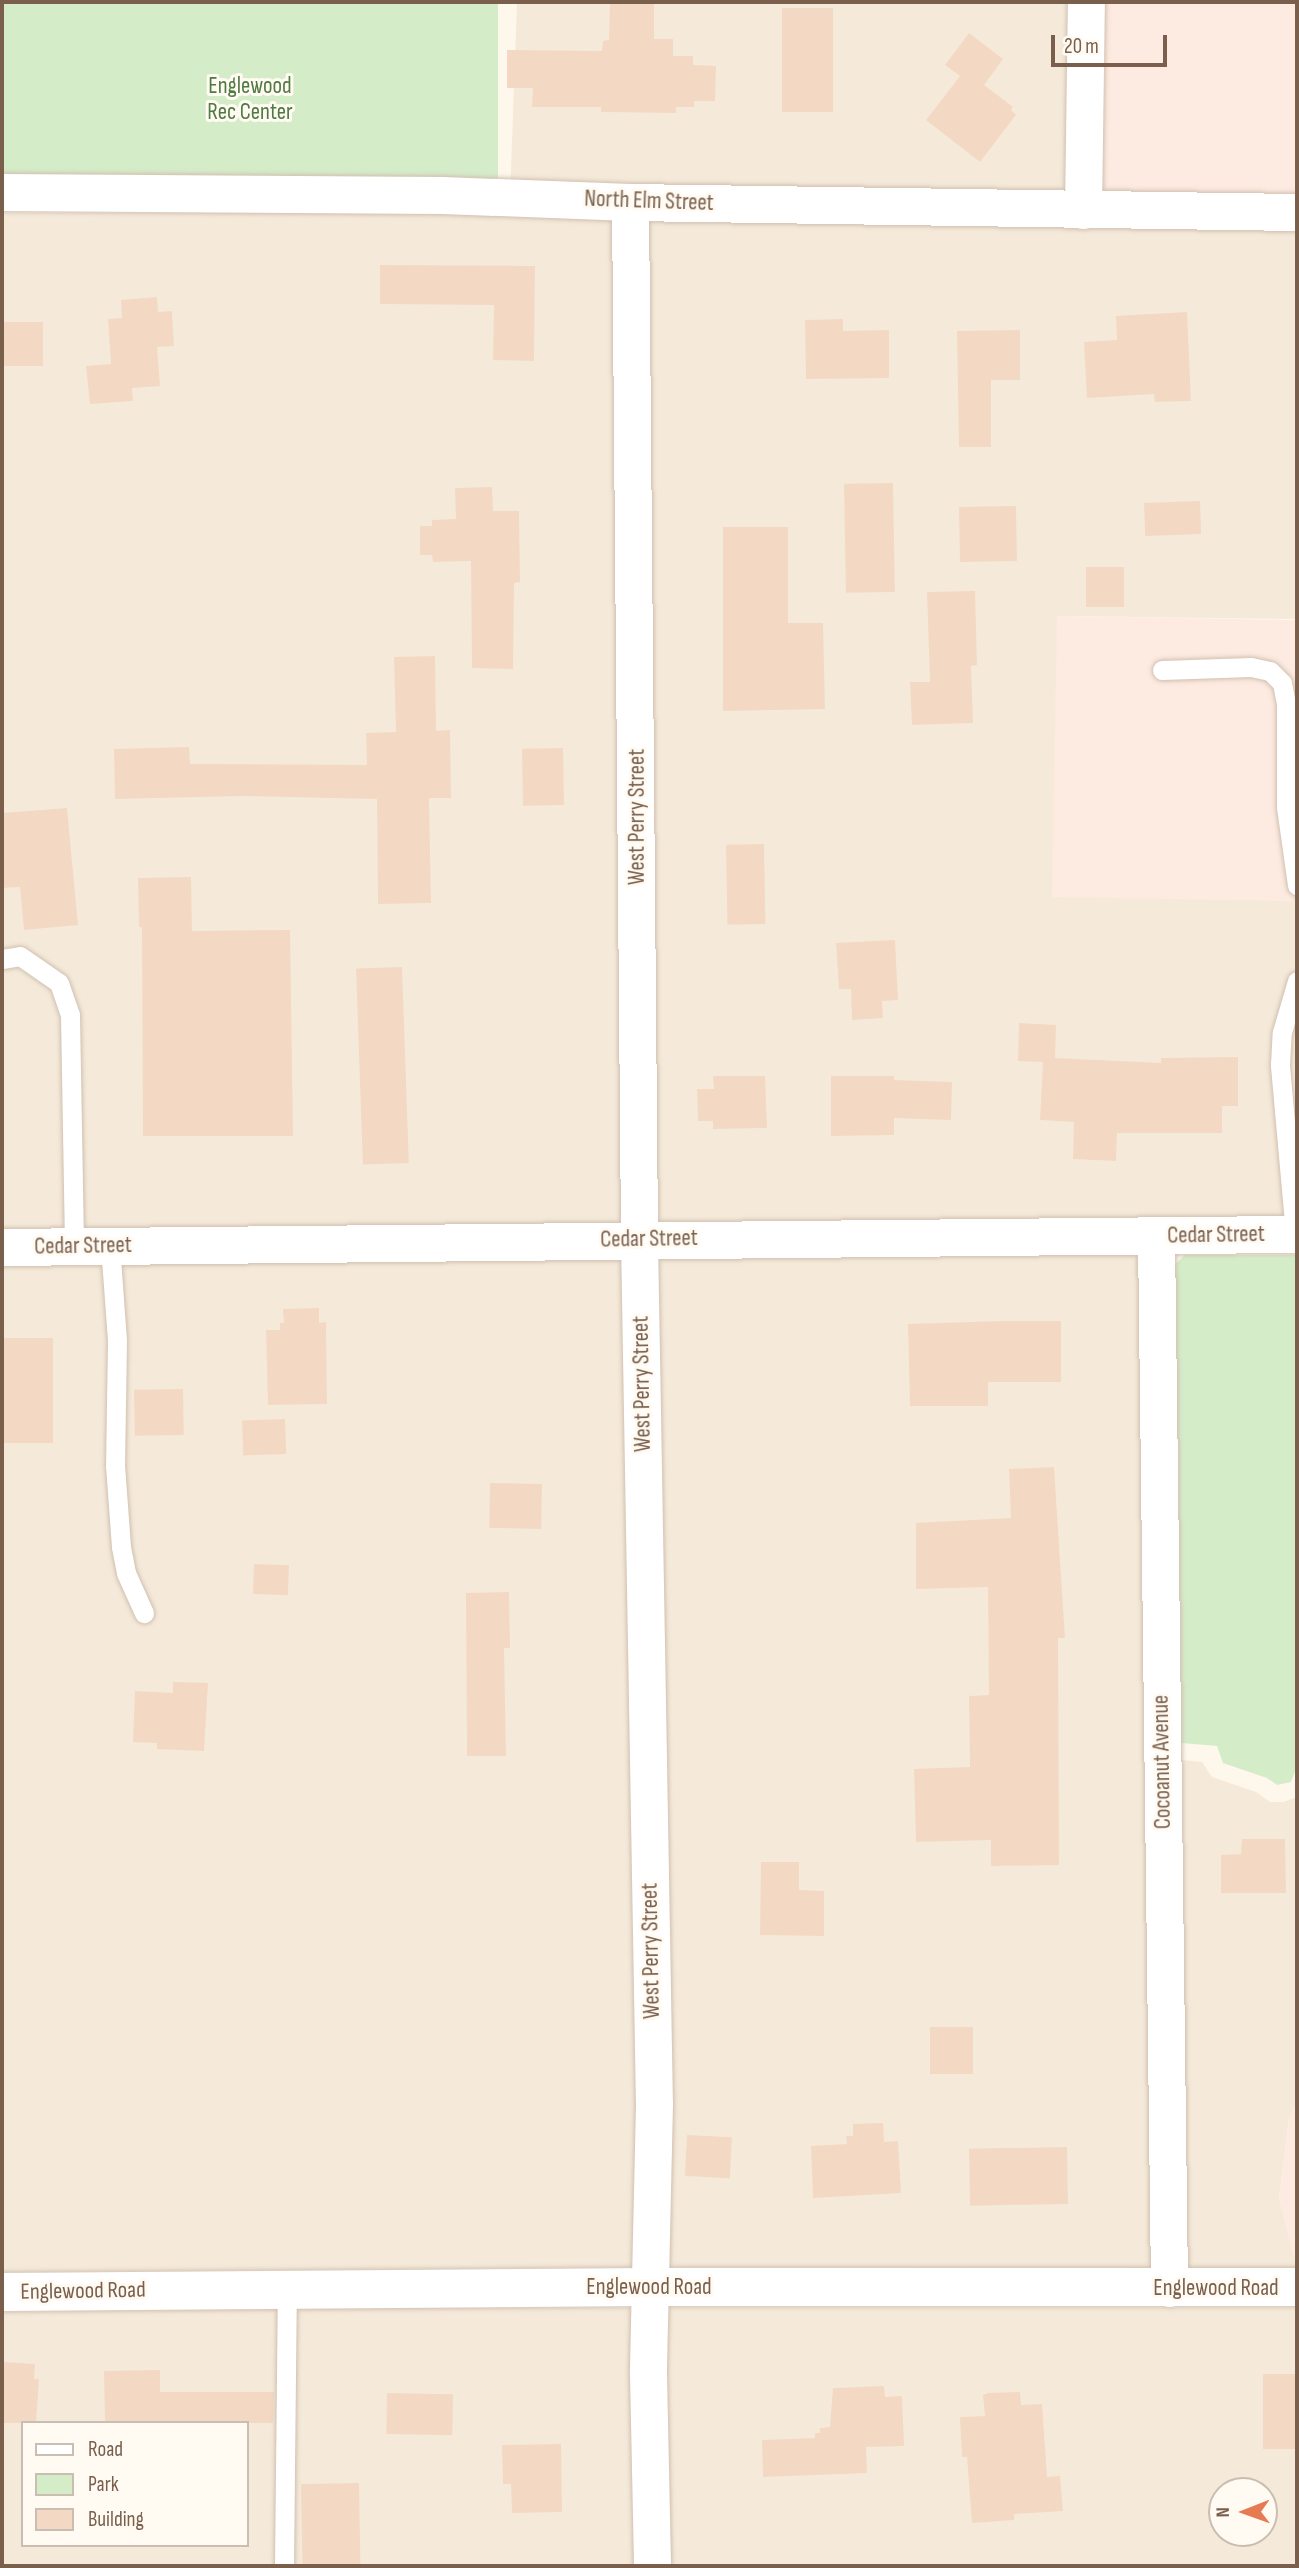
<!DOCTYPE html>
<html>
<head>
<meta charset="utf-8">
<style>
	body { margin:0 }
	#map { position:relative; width:1299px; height:2568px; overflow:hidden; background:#fdf7ec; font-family:"Sofia Sans Condensed",sans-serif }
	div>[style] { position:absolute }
	.residential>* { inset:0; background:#f5eada }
	.commercial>* { inset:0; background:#fdeae0; transform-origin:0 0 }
	.green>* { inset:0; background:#d5ecc9; transform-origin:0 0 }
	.building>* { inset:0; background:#f3d9c3; transform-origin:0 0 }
	.roads { filter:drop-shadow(0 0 2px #d1c0b0) drop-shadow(0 0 2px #d1c0b0) }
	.service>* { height:19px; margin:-9.5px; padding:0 9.5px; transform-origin:9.5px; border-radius:9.5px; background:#fff }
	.minor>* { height:37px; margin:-18.5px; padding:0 18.5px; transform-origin:18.5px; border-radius:18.5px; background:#fff }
	.tertiary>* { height:38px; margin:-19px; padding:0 19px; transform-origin:19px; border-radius:19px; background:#fff }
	span { translate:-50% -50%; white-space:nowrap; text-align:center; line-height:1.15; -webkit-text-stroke:6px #fffbf3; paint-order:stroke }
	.park-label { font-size:23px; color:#4f7a41 }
	.street-label { font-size:23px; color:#7a5f4d }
	.frame { position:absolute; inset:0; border:4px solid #7a5f4d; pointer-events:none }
	.legend { position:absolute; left:21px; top:2421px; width:228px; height:126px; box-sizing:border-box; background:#fffbf3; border:2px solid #cabdb1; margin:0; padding:9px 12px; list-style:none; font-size:21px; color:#7a5f4d }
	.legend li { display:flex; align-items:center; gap:14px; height:35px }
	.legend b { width:35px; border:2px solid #cabdb1 }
	.north { position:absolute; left:1208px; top:2477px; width:70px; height:70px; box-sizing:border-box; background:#fffbf3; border:2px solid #cabdb1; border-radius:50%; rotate:269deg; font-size:19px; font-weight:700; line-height:28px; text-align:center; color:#7a5f4d }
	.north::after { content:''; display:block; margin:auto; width:24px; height:32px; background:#e67a51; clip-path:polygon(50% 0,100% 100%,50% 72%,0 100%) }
	.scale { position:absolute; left:1051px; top:35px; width:116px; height:32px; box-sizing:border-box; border:4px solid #7a5f4d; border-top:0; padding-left:9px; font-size:21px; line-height:24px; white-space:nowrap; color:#7a5f4d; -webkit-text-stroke:5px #fffbf3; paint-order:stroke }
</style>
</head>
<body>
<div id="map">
	<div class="residential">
		<div style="clip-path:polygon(517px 2px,1070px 2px,1297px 206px,1297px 619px,1058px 616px,1065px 896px,1297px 895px,1297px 1238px,1174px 1240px,1163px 1758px,1202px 1762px,1212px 1777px,1256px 1792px,1270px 1802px,1283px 1802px,1297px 1797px,1297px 2101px,1289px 2119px,1279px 2198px,1297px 2268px,650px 2267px,2px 2272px,2px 213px,490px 213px,510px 197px)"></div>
		<div style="clip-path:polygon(evenodd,378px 2308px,1297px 2308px,1297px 2566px,2px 2566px,2px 2312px,378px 2308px,23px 2423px,247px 2423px,247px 2545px,23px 2545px,23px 2423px,378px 2308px,1222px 2491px,1264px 2491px,1264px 2533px,1222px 2533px,1222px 2491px)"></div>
	</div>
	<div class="commercial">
		<div style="left:1070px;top:2px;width:227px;height:201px"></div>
		<div style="left:1057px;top:616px;width:240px;height:281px;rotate:1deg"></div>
		<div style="clip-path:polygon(1297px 2101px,1297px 2268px,1279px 2198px,1289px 2119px)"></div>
	</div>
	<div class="green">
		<div style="left:2px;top:2px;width:496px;height:193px"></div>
		<div style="clip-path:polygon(1185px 1255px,1297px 1255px,1297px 1766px,1291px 1782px,1277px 1785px,1267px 1778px,1223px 1763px,1217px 1746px,1170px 1742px,1172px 1267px)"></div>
	</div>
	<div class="building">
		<div style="clip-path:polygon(610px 2px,654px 2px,654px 39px,673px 39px,673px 56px,693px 56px,693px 65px,716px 66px,715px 101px,694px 101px,694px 107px,676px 107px,676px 113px,601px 112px,601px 107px,532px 107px,533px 88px,507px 88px,507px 50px,602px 51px,603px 41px,609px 40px)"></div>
		<div style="left:782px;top:8px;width:51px;height:104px"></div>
		<div style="clip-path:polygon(969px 33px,1003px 59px,984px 85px,1013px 107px,1011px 110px,1016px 115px,980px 162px,926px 120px,960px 76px,945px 65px)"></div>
		<div style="clip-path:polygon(380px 265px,535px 266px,534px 361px,493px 360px,494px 305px,380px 304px)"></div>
		<div style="clip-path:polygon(157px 297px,158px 312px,172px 311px,174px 346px,157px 347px,160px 386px,132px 388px,133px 401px,90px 404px,86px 366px,111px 364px,108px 319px,122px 318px,121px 300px)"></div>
		<div style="clip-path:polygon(1187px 312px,1191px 401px,1155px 402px,1154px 394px,1087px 398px,1084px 342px,1117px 340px,1116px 316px)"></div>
		<div style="clip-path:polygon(843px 319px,843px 331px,889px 330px,889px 378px,806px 379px,805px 320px)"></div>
		<div style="left:2px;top:322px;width:41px;height:44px"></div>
		<div style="clip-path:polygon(1020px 330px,1020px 380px,991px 380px,991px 447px,959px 447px,957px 331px)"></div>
		<div style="left:893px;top:483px;width:109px;height:49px;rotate:89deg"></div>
		<div style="clip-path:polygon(492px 487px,493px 511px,519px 511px,520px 582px,514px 583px,513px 669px,472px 668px,471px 561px,433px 562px,432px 555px,420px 555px,420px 526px,432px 526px,432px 520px,456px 519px,455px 488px)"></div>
		<div style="left:1200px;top:501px;width:33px;height:56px;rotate:88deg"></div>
		<div style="left:1016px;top:506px;width:55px;height:57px;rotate:89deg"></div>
		<div style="clip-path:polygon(723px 527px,788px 527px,788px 623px,823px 623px,825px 709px,723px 711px)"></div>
		<div style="left:1086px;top:567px;width:38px;height:40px"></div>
		<div style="clip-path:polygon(975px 591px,977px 665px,971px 666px,973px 723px,912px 725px,910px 682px,930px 682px,927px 592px)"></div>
		<div style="clip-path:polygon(435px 656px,436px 731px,450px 730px,451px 798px,429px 798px,431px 903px,378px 904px,377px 799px,243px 796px,115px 799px,114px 749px,189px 747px,190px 764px,367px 765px,366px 733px,396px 732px,394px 657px)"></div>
		<div style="left:563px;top:748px;width:57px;height:41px;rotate:89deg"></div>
		<div style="clip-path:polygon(67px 808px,78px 925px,24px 930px,20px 887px,2px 888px,2px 813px)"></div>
		<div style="left:764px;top:844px;width:80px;height:38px;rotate:89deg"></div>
		<div style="clip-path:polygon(191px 877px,192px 931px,290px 930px,293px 1136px,143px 1136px,142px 927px,139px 927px,138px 878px)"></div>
		<div style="clip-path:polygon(895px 940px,898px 1000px,882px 1001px,883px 1018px,852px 1020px,851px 989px,839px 989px,836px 943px)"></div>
		<div style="left:402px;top:967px;width:196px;height:46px;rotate:88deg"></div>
		<div style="clip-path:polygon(1019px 1023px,1056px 1025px,1055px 1058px,1161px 1063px,1161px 1058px,1238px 1057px,1238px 1106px,1222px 1106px,1222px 1133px,1117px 1133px,1116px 1161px,1073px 1159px,1074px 1122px,1040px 1120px,1043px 1062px,1018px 1061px)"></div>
		<div style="clip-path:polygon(713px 1076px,765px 1076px,767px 1128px,713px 1129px,713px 1121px,698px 1121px,697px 1089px,714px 1089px)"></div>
		<div style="clip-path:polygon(831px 1076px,894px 1076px,894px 1080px,952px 1082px,951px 1120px,894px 1118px,894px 1135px,831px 1136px)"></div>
		<div style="clip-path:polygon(319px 1308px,319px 1323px,326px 1322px,327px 1404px,268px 1405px,266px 1330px,280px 1330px,280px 1323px,284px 1323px,283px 1309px)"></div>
		<div style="clip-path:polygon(1004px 1321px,1061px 1321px,1061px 1382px,988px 1382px,988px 1406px,910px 1406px,908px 1324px)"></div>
		<div style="left:4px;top:1338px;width:49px;height:105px"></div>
		<div style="left:183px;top:1389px;width:46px;height:49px;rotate:89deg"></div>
		<div style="left:285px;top:1419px;width:35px;height:43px;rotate:88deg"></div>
		<div style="clip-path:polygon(1054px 1467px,1065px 1638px,1058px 1638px,1059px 1865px,991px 1866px,991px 1840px,916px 1842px,914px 1769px,970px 1767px,969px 1696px,989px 1695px,988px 1587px,916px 1589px,916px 1523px,1011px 1518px,1009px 1469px)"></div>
		<div style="left:490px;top:1483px;width:52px;height:45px;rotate:1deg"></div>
		<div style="left:254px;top:1564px;width:35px;height:30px;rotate:2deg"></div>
		<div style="clip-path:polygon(509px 1592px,510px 1648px,504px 1648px,506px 1756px,467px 1756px,466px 1593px)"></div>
		<div style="clip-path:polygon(173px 1682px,208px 1683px,204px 1751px,157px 1749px,157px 1743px,133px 1742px,135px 1691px,173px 1693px)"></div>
		<div style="clip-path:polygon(1242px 1839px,1285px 1839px,1286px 1893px,1221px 1893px,1221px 1855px,1241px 1854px)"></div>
		<div style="clip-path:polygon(761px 1862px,799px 1862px,799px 1890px,824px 1891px,824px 1936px,760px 1935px)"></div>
		<div style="left:930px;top:2027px;width:43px;height:47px"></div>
		<div style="clip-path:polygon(883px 2123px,884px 2142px,898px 2141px,901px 2193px,813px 2198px,811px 2146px,847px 2144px,846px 2136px,853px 2136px,853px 2124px)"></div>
		<div style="left:687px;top:2135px;width:45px;height:41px;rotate:3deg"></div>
		<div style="left:1067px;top:2147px;width:57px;height:98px;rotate:89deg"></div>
		<div style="clip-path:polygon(2px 2362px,35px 2364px,34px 2379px,39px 2379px,36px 2423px,2px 2423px)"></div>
		<div style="clip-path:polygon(160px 2370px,160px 2392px,274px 2392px,273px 2423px,105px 2423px,104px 2371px)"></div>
		<div style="left:1297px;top:2374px;width:75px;height:34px;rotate:90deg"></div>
		<div style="clip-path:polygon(884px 2386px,885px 2397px,902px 2396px,904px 2446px,866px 2447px,867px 2473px,763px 2477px,762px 2440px,815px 2438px,815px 2433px,820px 2433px,820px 2428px,830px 2427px,833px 2388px)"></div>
		<div style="clip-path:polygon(1020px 2392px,1021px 2405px,1042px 2404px,1047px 2477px,1060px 2476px,1063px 2511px,1014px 2514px,1014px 2520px,972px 2523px,967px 2457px,962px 2457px,960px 2417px,985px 2416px,983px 2395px,988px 2393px)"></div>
		<div style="left:387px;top:2393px;width:66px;height:41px;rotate:1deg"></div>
		<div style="clip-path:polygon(561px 2444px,562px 2512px,512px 2513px,511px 2484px,503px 2484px,502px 2445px)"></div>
		<div style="left:359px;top:2483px;width:83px;height:58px;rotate:89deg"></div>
	</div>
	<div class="roads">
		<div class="service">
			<div style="left:1162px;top:670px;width:89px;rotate:-1.9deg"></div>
			<div style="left:1251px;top:667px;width:19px;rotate:12deg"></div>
			<div style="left:1270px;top:671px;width:17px;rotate:45deg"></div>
			<div style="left:1282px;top:683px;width:20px;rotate:79deg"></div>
			<div style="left:1286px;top:703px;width:104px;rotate:90deg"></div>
			<div style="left:1286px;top:807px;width:79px;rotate:82deg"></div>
			<div style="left:2px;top:959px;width:18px;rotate:-9deg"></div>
			<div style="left:20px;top:956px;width:47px;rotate:34.7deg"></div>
			<div style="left:59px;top:983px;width:34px;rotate:71deg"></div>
			<div style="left:70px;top:1015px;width:231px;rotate:89deg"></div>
			<div style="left:1295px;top:1234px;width:170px;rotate:-95.1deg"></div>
			<div style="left:1280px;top:1065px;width:33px;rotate:-87deg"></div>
			<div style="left:1282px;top:1032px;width:53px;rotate:-73.6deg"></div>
			<div style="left:110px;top:1245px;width:96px;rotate:85.8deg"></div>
			<div style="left:117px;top:1341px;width:124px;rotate:90.9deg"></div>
			<div style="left:115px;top:1465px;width:82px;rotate:85.8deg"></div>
			<div style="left:121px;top:1547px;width:26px;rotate:79deg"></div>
			<div style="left:126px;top:1573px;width:44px;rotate:65.8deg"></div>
			<div style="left:284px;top:2566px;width:277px;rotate:-89.4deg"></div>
		</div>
		<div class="minor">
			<div style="left:2px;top:192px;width:440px;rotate:0.4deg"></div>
			<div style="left:442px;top:195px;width:188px;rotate:2.1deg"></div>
			<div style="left:630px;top:202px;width:667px;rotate:0.86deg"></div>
			<div style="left:630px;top:202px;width:1037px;rotate:89.5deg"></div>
			<div style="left:639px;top:1239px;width:864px;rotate:89.01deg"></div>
			<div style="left:654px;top:2103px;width:270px;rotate:91.3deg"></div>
			<div style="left:648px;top:2373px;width:193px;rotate:88.8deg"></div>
			<div style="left:1083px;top:210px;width:208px;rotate:-89.2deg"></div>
			<div style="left:1156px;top:1236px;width:1052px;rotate:89.29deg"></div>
			<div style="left:2px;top:1247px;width:1295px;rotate:-0.58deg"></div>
		</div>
		<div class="tertiary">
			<div style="left:2px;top:2292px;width:648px;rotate:-0.44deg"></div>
			<div style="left:650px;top:2287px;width:647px"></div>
		</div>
	</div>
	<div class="park-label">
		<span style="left:250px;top:99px">Englewood<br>Rec Center</span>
	</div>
	<div class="street-label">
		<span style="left:649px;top:201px;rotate:2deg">North Elm Street</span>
		<span style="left:637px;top:817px;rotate:-90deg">West Perry Street</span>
		<span style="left:1216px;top:1235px;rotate:-1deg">Cedar Street</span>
		<span style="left:649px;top:1239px;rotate:-1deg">Cedar Street</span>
		<span style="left:83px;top:1246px;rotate:-1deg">Cedar Street</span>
		<span style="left:642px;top:1384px;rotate:-91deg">West Perry Street</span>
		<span style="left:1162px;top:1762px;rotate:-91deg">Cocoanut Avenue</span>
		<span style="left:651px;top:1951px;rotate:-91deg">West Perry Street</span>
		<span style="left:649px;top:2287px">Englewood Road</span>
		<span style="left:1216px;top:2288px">Englewood Road</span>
		<span style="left:83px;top:2291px;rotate:-1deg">Englewood Road</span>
	</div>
	<div class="frame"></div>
	<ul class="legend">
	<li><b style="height:9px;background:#fff"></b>Road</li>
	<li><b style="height:19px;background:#d5ecc9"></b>Park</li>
	<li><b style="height:19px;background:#f3d9c3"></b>Building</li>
	</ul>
	<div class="north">N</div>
	<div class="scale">20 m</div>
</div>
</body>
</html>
